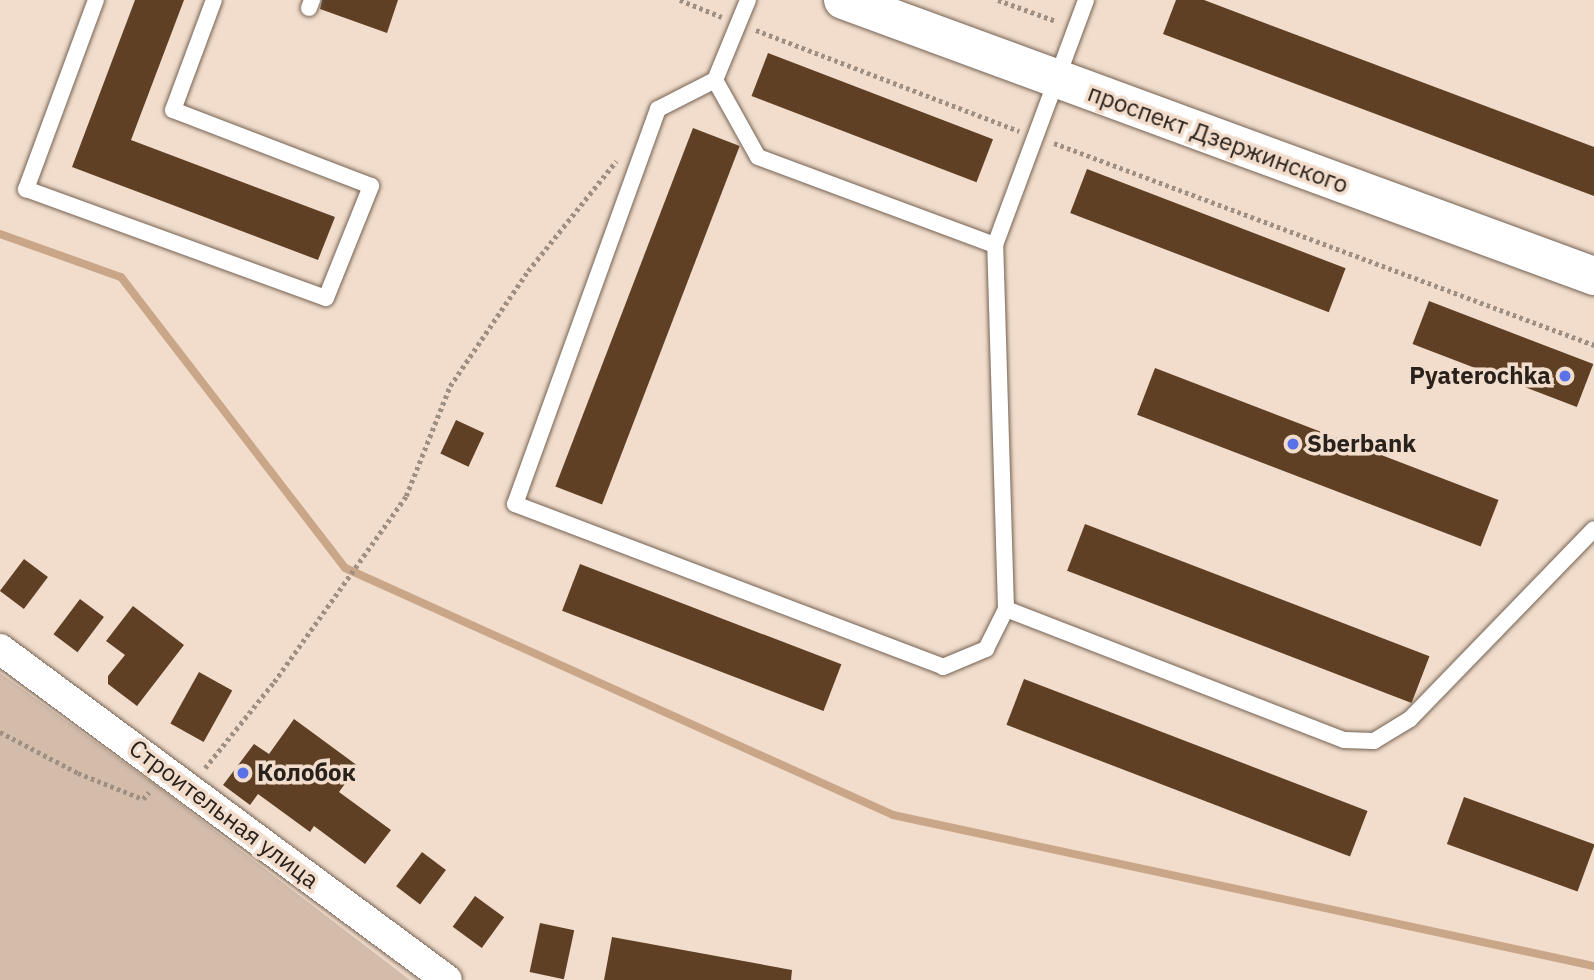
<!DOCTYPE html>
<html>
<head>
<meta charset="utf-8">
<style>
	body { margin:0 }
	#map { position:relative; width:1594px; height:980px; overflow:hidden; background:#f2ddcc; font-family:"IBM Plex Sans",sans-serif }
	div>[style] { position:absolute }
	.green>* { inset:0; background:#d3bcaa }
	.stream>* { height:8px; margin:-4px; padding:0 4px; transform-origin:4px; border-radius:4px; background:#caa688 }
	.building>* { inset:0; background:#5f4025; transform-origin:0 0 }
	.path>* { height:4.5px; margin-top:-2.25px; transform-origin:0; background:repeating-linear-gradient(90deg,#9e8f82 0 3.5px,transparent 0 7px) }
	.roads { filter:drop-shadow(0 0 2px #746253) drop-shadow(0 0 2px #746253) }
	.lane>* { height:16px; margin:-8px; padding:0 8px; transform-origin:8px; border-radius:8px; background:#fff }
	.street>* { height:30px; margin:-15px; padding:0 15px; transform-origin:15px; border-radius:15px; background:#fff }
	.secondary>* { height:38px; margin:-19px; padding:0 19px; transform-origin:19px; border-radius:19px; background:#fff }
	.dots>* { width:19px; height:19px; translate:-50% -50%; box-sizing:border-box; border:4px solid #f2ddcc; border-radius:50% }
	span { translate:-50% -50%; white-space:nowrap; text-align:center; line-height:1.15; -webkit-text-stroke:7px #f2ddcc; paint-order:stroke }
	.street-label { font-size:24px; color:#29211b }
	.poi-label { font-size:24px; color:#29211b; font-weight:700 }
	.right { translate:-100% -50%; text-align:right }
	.left { translate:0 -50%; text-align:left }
</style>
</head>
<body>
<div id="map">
	<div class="green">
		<div style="clip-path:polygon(0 673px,155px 785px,410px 980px,0 980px)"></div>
	</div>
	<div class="stream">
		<div style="left:0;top:234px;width:128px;rotate:19.6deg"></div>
		<div style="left:121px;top:277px;width:367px;rotate:52.4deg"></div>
		<div style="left:345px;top:568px;width:601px;rotate:24.26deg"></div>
		<div style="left:893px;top:815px;width:717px;rotate:12.16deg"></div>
	</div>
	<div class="building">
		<div style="clip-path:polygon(135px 0,184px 0,131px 140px,335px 217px,318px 260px,72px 167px)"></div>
		<div style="clip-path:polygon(322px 0,398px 0,387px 33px,320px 9px)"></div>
		<div style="clip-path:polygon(1176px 0,1204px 0,1594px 147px,1594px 196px,1163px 34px)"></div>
		<div style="left:768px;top:53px;width:241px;height:46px;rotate:21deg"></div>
		<div style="left:693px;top:128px;width:50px;height:384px;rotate:21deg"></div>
		<div style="left:1087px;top:169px;width:277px;height:47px;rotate:21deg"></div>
		<div style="left:1429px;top:301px;width:176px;height:46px;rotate:21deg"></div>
		<div style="left:1155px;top:368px;width:368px;height:50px;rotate:21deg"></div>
		<div style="left:456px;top:420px;width:31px;height:37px;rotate:25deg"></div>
		<div style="left:1085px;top:524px;width:369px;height:50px;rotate:21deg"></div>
		<div style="left:24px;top:559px;width:30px;height:40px;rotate:37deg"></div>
		<div style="left:580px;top:564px;width:280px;height:50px;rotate:21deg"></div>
		<div style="left:80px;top:599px;width:30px;height:44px;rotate:37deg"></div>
		<div style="clip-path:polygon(133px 606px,184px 645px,137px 706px,108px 684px,108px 676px,125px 655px,106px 641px)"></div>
		<div style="left:199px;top:672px;width:38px;height:59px;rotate:29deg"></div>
		<div style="left:1024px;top:679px;width:368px;height:49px;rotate:21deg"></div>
		<div style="clip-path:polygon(294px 719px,358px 766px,339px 792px,391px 830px,365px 864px,314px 826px,310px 832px,258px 794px,250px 805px,223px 785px,254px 744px,269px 754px)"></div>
		<div style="left:1464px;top:797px;width:139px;height:50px;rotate:20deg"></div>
		<div style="left:422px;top:852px;width:30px;height:43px;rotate:37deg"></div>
		<div style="left:475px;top:896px;width:36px;height:38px;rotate:36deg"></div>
		<div style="left:540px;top:923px;width:35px;height:50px;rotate:12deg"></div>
		<div style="clip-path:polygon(612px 937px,792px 970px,791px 980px,604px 980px)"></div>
	</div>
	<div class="path">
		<div style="left:680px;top:0;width:45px;rotate:22deg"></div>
		<div style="left:998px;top:0;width:62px;rotate:19.9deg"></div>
		<div style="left:756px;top:30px;width:282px;rotate:21deg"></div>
		<div style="left:1054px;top:143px;width:577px;rotate:20.51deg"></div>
		<div style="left:0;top:732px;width:88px;rotate:27.7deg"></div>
		<div style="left:78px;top:773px;width:70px;rotate:21.8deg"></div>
		<div style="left:143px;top:799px;width:9px;rotate:-49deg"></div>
		<div style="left:205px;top:768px;width:110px;rotate:-51.3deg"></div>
		<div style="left:274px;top:682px;width:228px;rotate:-54.6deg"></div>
		<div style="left:406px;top:496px;width:118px;rotate:-68.2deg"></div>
		<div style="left:450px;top:386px;width:139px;rotate:-55.9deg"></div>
		<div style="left:528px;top:271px;width:141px;rotate:-51.3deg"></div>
	</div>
	<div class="roads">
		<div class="lane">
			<div style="left:96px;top:0;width:202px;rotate:110.3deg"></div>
			<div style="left:26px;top:189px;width:319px;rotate:20deg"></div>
			<div style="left:326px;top:298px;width:121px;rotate:-68.1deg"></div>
			<div style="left:371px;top:186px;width:212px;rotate:-159deg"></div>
			<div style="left:173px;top:110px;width:117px;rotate:-69.6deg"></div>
			<div style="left:748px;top:0;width:87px;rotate:112.4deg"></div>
			<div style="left:715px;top:80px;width:64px;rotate:153deg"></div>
			<div style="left:658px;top:109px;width:420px;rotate:109.9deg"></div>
			<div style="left:515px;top:504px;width:458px;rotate:20.8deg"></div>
			<div style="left:943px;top:667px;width:47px;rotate:-22.7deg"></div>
			<div style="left:986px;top:649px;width:45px;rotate:-63.4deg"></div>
			<div style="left:1006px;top:609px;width:364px;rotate:-91.7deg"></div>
			<div style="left:995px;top:245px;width:261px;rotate:-69.6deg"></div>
			<div style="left:309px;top:8px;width:9px;rotate:-69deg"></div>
			<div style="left:715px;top:80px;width:88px;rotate:60.8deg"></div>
			<div style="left:758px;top:157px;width:253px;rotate:20.4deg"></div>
			<div style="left:1006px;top:609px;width:362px;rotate:21.2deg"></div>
			<div style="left:1344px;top:740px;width:30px;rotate:2deg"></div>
			<div style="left:1374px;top:741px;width:42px;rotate:-31.4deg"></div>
			<div style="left:1410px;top:719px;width:264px;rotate:-45.9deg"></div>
		</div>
		<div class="street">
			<div style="left:0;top:649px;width:556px;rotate:36.52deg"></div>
		</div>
		<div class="secondary">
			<div style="left:843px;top:0;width:800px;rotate:20.18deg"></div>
		</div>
	</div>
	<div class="dots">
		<div style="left:1565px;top:376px;background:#5a72e9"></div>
		<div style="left:1293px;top:444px;background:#5a72e9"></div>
		<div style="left:243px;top:773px;background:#5a72e9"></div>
	</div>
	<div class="street-label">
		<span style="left:1218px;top:139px;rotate:20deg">проспект Дзержинского</span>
		<span style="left:224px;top:814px;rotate:37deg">Строительная улица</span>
	</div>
	<div class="poi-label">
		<span class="right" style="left:1551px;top:376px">Pyaterochka</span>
		<span class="left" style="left:1307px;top:444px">Sberbank</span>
		<span class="left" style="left:257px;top:773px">Колобок</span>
	</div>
</div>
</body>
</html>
